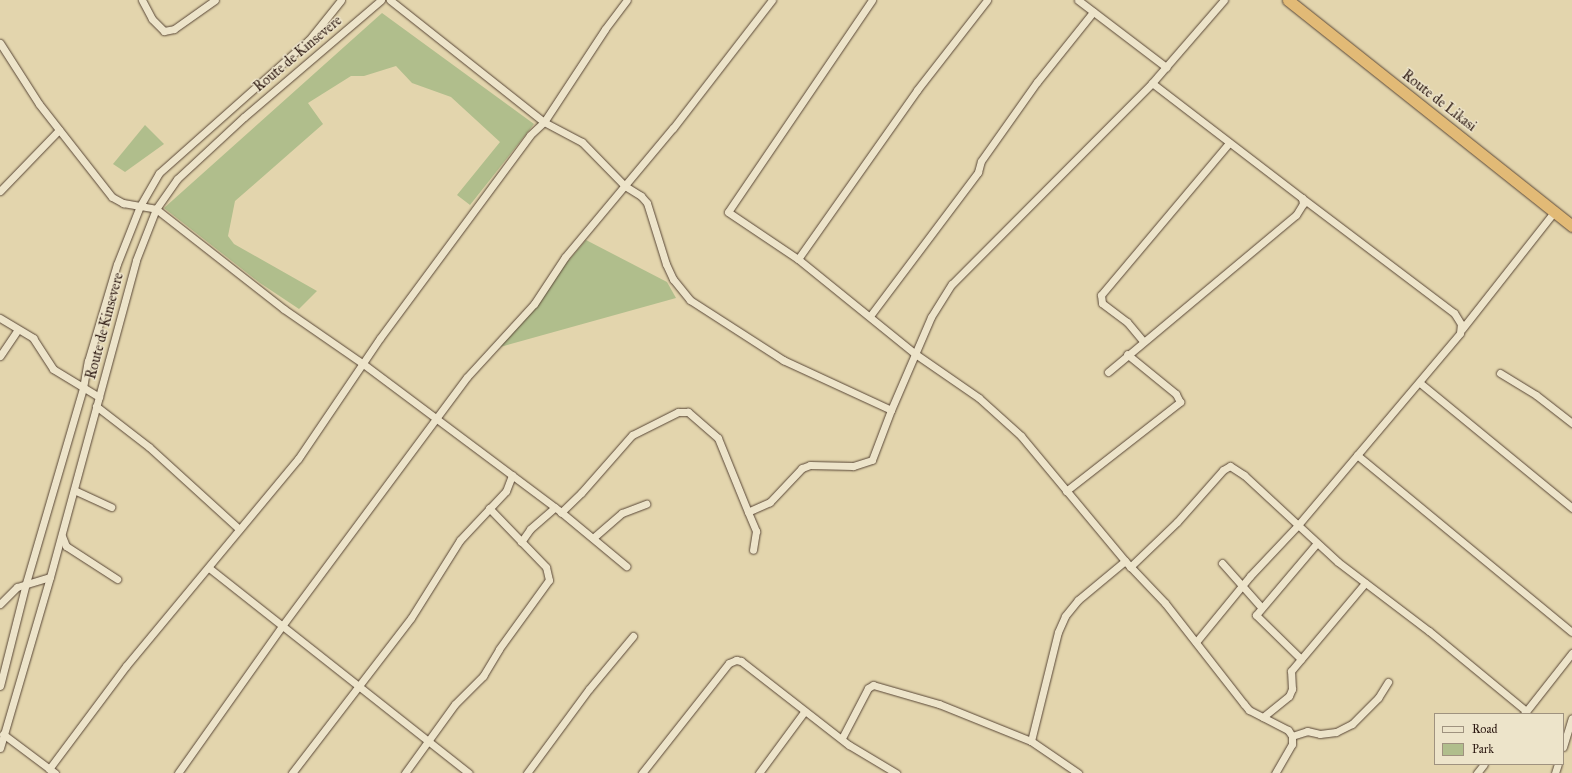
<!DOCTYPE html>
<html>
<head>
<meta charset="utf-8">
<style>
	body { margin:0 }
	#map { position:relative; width:1572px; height:773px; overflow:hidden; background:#e3d5ad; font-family:"IM FELL Great Primer",serif }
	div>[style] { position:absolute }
	.green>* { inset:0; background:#b0be8c }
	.roads { filter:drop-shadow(0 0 1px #584636) drop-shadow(0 0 1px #584636) }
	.minor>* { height:7px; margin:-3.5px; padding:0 3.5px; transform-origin:3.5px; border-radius:3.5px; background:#ede4ca }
	.highway>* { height:11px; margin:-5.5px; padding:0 5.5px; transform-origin:5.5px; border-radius:5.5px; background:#e2ba76 }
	span { translate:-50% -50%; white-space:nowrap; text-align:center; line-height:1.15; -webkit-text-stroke:3px #ede4ca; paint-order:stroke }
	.street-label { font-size:14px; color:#2a160f }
	.legend { position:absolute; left:1434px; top:713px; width:130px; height:52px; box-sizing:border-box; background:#ede4ca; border:1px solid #9f927f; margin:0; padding:5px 7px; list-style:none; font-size:12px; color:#2a160f }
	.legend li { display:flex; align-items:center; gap:8px; height:20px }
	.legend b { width:20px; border:1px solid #9f927f }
</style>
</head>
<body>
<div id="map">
	<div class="green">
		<div style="clip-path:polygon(382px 13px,534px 124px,470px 205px,457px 195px,500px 142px,451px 97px,412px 83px,396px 66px,364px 76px,351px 76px,308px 103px,323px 124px,235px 201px,228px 236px,234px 244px,317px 291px,299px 309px,260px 283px,164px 208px)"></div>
		<div style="clip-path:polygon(145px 125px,164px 144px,125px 172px,113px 164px)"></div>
		<div style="clip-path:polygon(586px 240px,667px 282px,676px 298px,493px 349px)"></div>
	</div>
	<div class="roads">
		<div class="minor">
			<div style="left:142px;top:0;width:21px;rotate:62deg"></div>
			<div style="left:152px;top:19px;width:17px;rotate:45deg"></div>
			<div style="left:164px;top:31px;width:10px;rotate:-11deg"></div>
			<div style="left:174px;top:29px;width:50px;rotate:-35.3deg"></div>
			<div style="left:390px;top:0;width:196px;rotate:38.4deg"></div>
			<div style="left:544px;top:122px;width:43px;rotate:27.8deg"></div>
			<div style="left:582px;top:142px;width:62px;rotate:45.7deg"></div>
			<div style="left:625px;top:186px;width:19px;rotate:32deg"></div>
			<div style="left:641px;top:196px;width:9px;rotate:49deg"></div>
			<div style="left:647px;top:203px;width:64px;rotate:72.7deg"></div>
			<div style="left:666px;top:264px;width:17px;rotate:65deg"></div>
			<div style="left:673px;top:279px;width:27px;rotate:51deg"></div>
			<div style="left:690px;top:300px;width:111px;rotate:32.8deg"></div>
			<div style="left:783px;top:360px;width:119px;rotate:24.8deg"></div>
			<div style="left:891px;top:410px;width:53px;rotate:110.8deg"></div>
			<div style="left:872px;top:460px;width:20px;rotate:162deg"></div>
			<div style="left:853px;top:466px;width:43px;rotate:-178.7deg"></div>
			<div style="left:810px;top:465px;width:9px;rotate:159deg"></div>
			<div style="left:802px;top:468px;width:47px;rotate:133.3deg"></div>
			<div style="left:770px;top:502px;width:24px;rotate:156deg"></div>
			<div style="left:748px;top:512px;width:80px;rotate:-112.1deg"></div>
			<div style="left:718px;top:438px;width:40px;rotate:-139deg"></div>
			<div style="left:688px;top:412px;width:10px;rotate:180deg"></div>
			<div style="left:678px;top:412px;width:51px;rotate:153.4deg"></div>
			<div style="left:632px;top:435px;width:77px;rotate:131.3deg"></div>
			<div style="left:581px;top:493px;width:28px;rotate:136deg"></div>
			<div style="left:872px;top:0;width:256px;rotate:124.2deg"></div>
			<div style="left:728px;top:212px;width:84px;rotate:33.9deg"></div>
			<div style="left:798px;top:259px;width:149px;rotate:39deg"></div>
			<div style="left:914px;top:353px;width:79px;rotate:34.7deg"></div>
			<div style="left:979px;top:398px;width:57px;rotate:42.1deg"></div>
			<div style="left:1021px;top:436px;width:163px;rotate:50.2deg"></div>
			<div style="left:1125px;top:561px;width:58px;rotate:46.4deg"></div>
			<div style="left:1165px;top:603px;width:128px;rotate:52deg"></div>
			<div style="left:1244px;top:704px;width:8px;rotate:50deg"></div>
			<div style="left:1249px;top:710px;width:44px;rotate:27.1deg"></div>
			<div style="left:1288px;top:730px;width:7px;rotate:56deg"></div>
			<div style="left:1292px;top:736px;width:8px;rotate:90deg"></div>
			<div style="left:1292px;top:744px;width:34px;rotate:120deg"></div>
			<div style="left:1078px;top:0;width:111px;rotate:37.3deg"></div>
			<div style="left:0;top:43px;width:72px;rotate:57.4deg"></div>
			<div style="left:39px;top:104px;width:118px;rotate:51.9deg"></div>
			<div style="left:112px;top:197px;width:13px;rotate:29deg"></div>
			<div style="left:123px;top:203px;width:34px;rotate:10deg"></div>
			<div style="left:156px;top:209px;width:162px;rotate:38deg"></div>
			<div style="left:284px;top:309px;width:95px;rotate:34.7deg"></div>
			<div style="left:362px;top:363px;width:249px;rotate:36.8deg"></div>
			<div style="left:561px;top:512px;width:85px;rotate:39.7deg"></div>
			<div style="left:0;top:191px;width:85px;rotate:-46deg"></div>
			<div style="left:798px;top:259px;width:207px;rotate:-54.8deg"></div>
			<div style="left:917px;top:90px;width:114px;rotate:-52.1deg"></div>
			<div style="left:870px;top:316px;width:180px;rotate:-53.1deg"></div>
			<div style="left:978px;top:172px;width:11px;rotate:-75deg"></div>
			<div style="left:981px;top:161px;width:97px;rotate:-54.7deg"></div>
			<div style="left:1037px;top:82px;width:90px;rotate:-51.3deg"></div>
			<div style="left:0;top:318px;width:39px;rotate:31deg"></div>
			<div style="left:33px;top:338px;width:37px;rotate:57deg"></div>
			<div style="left:53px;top:369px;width:54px;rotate:31.3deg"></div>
			<div style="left:1462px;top:329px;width:149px;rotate:-51.8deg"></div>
			<div style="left:1143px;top:341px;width:25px;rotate:-130deg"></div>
			<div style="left:1127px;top:322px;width:31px;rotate:-143deg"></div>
			<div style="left:1102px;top:303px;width:8px;rotate:-97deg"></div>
			<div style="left:1101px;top:295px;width:199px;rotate:-49.9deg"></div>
			<div style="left:0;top:356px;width:32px;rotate:-56deg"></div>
			<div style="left:1108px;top:372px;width:245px;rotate:-39.9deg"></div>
			<div style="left:1296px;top:215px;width:13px;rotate:-58deg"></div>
			<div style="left:1303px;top:204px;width:6px;rotate:-99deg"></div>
			<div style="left:1302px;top:198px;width:189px;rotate:-142.5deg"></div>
			<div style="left:1500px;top:373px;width:42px;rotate:31.4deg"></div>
			<div style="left:1536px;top:395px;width:46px;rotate:37.9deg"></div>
			<div style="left:1420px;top:383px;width:197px;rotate:39.4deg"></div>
			<div style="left:96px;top:406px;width:67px;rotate:37.7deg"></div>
			<div style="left:149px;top:447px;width:122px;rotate:42.3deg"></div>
			<div style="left:891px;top:410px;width:101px;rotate:-66.7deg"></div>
			<div style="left:931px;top:317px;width:39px;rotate:-58deg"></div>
			<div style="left:952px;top:284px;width:284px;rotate:-45.1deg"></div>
			<div style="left:1152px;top:83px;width:110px;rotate:-49.1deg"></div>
			<div style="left:1357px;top:455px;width:278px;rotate:39.5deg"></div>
			<div style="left:74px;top:490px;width:41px;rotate:24.7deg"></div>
			<div style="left:1066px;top:491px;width:145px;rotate:-38deg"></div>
			<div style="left:1180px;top:402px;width:9px;rotate:-117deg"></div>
			<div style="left:1176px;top:394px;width:63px;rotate:-140.8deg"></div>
			<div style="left:748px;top:512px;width:21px;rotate:67deg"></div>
			<div style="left:756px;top:531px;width:19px;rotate:99deg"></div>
			<div style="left:62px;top:536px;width:11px;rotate:68deg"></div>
			<div style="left:66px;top:546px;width:61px;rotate:32.9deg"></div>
			<div style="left:593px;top:538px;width:38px;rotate:-41deg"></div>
			<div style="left:622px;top:513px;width:26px;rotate:-21deg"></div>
			<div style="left:521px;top:542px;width:16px;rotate:-55deg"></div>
			<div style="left:530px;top:529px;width:33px;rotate:-41deg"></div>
			<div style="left:1222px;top:563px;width:59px;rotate:48.4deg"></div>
			<div style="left:1130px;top:567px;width:65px;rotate:-43.8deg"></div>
			<div style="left:1177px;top:522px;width:69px;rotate:-48.5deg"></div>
			<div style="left:1223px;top:470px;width:8px;rotate:-30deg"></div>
			<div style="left:1230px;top:466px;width:17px;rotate:33deg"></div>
			<div style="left:1244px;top:475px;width:74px;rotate:42.8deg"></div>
			<div style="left:1298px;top:525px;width:251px;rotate:-49.8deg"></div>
			<div style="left:1460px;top:333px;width:9px;rotate:-84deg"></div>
			<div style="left:1461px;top:324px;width:13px;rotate:-122deg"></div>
			<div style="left:1454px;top:313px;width:191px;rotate:-142.9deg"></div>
			<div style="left:209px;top:568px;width:331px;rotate:38.3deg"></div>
			<div style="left:0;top:604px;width:24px;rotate:-45deg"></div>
			<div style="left:17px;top:587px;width:34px;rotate:-17deg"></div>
			<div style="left:1196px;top:642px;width:85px;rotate:-50.7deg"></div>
			<div style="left:1250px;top:576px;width:70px;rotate:-46.7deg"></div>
			<div style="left:1298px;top:525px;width:54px;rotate:42.8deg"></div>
			<div style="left:1338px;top:562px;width:114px;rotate:37.2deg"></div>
			<div style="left:1429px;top:631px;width:126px;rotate:39.5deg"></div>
			<div style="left:1301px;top:659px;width:63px;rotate:-135.6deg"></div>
			<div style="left:1256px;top:615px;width:94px;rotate:-49.7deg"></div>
			<div style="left:0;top:686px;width:106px;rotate:-75.8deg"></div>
			<div style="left:26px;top:583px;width:203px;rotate:-73.7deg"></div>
			<div style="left:83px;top:388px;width:27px;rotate:-80deg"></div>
			<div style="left:88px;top:361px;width:101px;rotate:-73.4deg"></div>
			<div style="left:117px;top:264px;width:62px;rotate:-68.4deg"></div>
			<div style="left:140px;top:206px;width:38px;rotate:-60deg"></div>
			<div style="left:159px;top:173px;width:200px;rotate:-41.6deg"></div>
			<div style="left:309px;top:40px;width:51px;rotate:-51.3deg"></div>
			<div style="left:1524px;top:714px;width:78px;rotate:-51.8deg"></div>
			<div style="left:1263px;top:717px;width:33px;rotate:-39deg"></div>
			<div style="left:1289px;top:696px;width:8px;rotate:-67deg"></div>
			<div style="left:1292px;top:689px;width:18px;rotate:-93deg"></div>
			<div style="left:1291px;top:671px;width:115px;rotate:-49.9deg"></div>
			<div style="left:3px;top:734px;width:65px;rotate:36.9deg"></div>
			<div style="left:1292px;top:736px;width:16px;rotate:-18deg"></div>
			<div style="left:1307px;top:731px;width:13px;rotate:13deg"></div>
			<div style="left:1320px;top:734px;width:16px;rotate:-7deg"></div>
			<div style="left:1336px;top:732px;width:18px;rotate:-27deg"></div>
			<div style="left:1352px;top:724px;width:37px;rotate:-45deg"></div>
			<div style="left:1378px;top:698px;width:19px;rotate:-58deg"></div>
			<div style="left:842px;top:738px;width:56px;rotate:-62.5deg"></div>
			<div style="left:868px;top:688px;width:6px;rotate:-31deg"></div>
			<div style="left:873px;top:685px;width:69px;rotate:16.1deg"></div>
			<div style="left:939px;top:704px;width:99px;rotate:21.9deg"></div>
			<div style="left:1031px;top:741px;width:57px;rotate:34.2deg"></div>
			<div style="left:1031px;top:741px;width:112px;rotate:-76.1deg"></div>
			<div style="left:1058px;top:632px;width:17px;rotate:-66deg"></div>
			<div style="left:1065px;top:616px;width:21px;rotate:-51deg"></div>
			<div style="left:1078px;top:600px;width:61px;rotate:-39.7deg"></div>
			<div style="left:1563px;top:747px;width:30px;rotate:-73deg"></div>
			<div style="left:0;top:748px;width:178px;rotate:-73.7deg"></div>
			<div style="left:50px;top:577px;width:328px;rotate:-74.8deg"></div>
			<div style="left:136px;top:260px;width:55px;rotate:-68.6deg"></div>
			<div style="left:156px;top:209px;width:37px;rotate:-55deg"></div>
			<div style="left:177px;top:179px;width:91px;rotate:-42.8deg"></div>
			<div style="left:244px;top:117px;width:180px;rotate:-40.5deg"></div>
			<div style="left:49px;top:769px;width:129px;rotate:-53.2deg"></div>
			<div style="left:126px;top:666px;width:269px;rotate:-50.3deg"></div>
			<div style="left:298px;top:459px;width:146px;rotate:-55.9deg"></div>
			<div style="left:380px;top:338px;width:252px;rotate:-53.5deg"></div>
			<div style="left:530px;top:135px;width:19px;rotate:-43deg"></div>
			<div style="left:544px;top:122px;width:111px;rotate:-56.7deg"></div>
			<div style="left:605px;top:29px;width:36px;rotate:-53deg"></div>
			<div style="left:178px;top:773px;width:180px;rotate:-54.7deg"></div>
			<div style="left:282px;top:626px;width:310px;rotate:-53.4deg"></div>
			<div style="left:467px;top:377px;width:99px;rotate:-47.5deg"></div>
			<div style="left:534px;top:304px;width:56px;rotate:-56.6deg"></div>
			<div style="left:565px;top:257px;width:168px;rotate:-50.1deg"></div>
			<div style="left:673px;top:128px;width:162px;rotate:-52.3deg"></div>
			<div style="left:292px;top:773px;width:195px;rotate:-52.5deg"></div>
			<div style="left:411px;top:618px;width:92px;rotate:-57.9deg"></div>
			<div style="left:460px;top:540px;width:67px;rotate:-46.8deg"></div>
			<div style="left:506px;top:491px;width:17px;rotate:-69deg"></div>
			<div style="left:405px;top:773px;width:85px;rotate:-54.1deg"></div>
			<div style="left:455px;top:704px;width:40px;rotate:-45deg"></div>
			<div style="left:483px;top:676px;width:31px;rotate:-59deg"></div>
			<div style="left:499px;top:649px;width:85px;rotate:-54.1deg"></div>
			<div style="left:549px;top:580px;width:13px;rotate:-103deg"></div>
			<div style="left:546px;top:567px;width:82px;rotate:-134deg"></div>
			<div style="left:527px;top:773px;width:104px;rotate:-53.6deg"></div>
			<div style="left:589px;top:689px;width:69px;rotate:-50.3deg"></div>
			<div style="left:642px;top:773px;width:140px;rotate:-51.7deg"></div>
			<div style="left:729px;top:663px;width:8px;rotate:-23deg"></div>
			<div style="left:736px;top:660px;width:5px;rotate:11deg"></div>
			<div style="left:741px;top:661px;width:137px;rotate:37.9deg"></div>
			<div style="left:849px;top:745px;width:55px;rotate:30.8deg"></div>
			<div style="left:759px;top:773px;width:76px;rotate:-53.6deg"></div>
			<div style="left:1477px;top:773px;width:11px;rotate:-52deg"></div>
			<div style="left:1555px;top:773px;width:9px;rotate:-72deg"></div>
		</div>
		<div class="highway">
			<div style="left:1288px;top:0;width:363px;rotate:38.5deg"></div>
		</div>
	</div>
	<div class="street-label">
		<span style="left:298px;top:54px;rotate:-40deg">Route de Kinsevere</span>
		<span style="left:1439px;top:101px;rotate:38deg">Route de Likasi</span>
		<span style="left:105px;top:326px;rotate:-75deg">Route de Kinsevere</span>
	</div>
	<ul class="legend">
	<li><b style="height:5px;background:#ede4ca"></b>Road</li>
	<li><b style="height:11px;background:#b0be8c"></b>Park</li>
	</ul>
</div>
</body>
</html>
